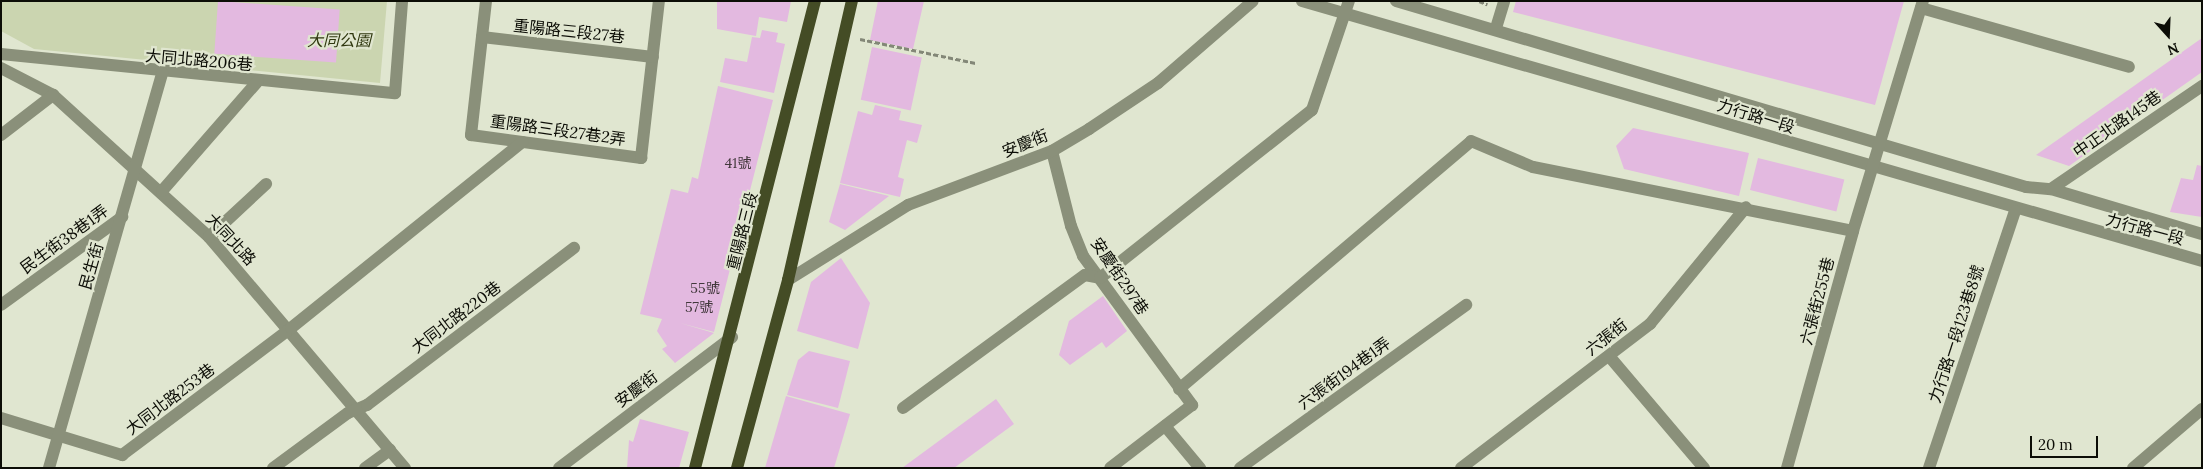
<!DOCTYPE html>
<html>
<head>
<meta charset="utf-8">
<style>
	body { margin:0 }
	#map { position:relative; width:2203px; height:469px; overflow:hidden; background:#e0e6d0; font-family:Lora,"Noto Sans TC",serif }
	div>[style] { position:absolute }
	.green>* { inset:0; background:#cbd5b0 }
	.building>* { inset:0; background:#e3b9e0; transform-origin:0 0 }
	.path>* { height:3px; margin-top:-1.5px; transform-origin:0; background:repeating-linear-gradient(90deg,#838777 0 5px,transparent 0 7.5px) }
	.minor>* { height:12px; margin:-6px; padding:0 6px; transform-origin:6px; border-radius:6px; background:#8a907a }
	.major>* { height:12px; margin:-6px; padding:0 6px; transform-origin:6px; border-radius:6px; background:#444c25 }
	span { translate:-50% -50%; white-space:nowrap; text-align:center; line-height:1.15; -webkit-text-stroke:4.5px #e0e6d0; paint-order:stroke }
	.number-label { font-size:14px; color:#42383c }
	.number-label span { -webkit-text-stroke-width:0 }
	.street-label { font-size:16px; color:#0c0d06 }
	.park-label { font-size:16px; color:#2f370f; font-style:italic }
	.frame { position:absolute; inset:0; border:2px solid #0c0d06; pointer-events:none }
	.north { position:absolute; left:2143px; top:10px; width:50px; height:50px; -webkit-text-stroke:4px #e0e6d0; paint-order:stroke; rotate:160deg; font-size:14px; font-weight:700; line-height:20px; text-align:center; color:#0c0d06 }
	.north::after { content:''; display:block; margin:auto; width:18px; height:22px; background:#0c0d06; clip-path:polygon(50% 0,100% 100%,50% 72%,0 100%) }
	.scale { position:absolute; left:2030px; top:436px; width:68px; height:22px; box-sizing:border-box; border:2px solid #0c0d06; border-top:0; padding-left:6px; font-size:15px; line-height:18px; white-space:nowrap; color:#0c0d06; -webkit-text-stroke:4px #e0e6d0; paint-order:stroke }
</style>
</head>
<body>
<div id="map">
	<div class="green">
		<div style="clip-path:polygon(1px 1px,387px 1px,380px 83px,34px 49px,1px 31px)"></div>
	</div>
	<div class="building">
		<div style="left:218px;top:1px;width:122px;height:53px;rotate:4deg"></div>
		<div style="clip-path:polygon(717px 1px,791px 1px,787px 22px,759px 17px,756px 36px,717px 29px)"></div>
		<div style="clip-path:polygon(878px 1px,924px 1px,913px 49px,870px 40px)"></div>
		<div style="clip-path:polygon(1516px 1px,1904px 1px,1875px 105px,1513px 12px)"></div>
		<div style="clip-path:polygon(762px 30px,778px 33px,776px 42px,785px 44px,774px 93px,720px 82px,725px 58px,747px 62px,752px 37px,760px 38px)"></div>
		<div style="clip-path:polygon(2202px 38px,2202px 72px,2069px 166px,2036px 155px)"></div>
		<div style="left:872px;top:47px;width:51px;height:54px;rotate:12deg"></div>
		<div style="clip-path:polygon(718px 86px,773px 100px,714px 332px,680px 323px,714px 333px,675px 363px,662px 349px,667px 346px,657px 331px,662px 319px,640px 314px,671px 189px,688px 193px,692px 177px,698px 179px)"></div>
		<div style="clip-path:polygon(875px 105px,901px 111px,899px 120px,922px 125px,917px 143px,907px 140px,898px 177px,904px 179px,900px 197px,840px 183px,858px 111px,872px 115px)"></div>
		<div style="clip-path:polygon(1633px 128px,1749px 153px,1739px 196px,1624px 169px,1616px 146px)"></div>
		<div style="left:1758px;top:158px;width:89px;height:33px;rotate:14deg"></div>
		<div style="clip-path:polygon(2197px 165px,2202px 166px,2202px 217px,2170px 212px,2181px 178px,2193px 180px)"></div>
		<div style="clip-path:polygon(840px 184px,889px 196px,845px 230px,829px 222px)"></div>
		<div style="clip-path:polygon(841px 258px,870px 303px,858px 349px,797px 331px,811px 282px)"></div>
		<div style="clip-path:polygon(1103px 296px,1127px 331px,1106px 348px,1102px 342px,1070px 365px,1059px 355px,1069px 321px)"></div>
		<div style="clip-path:polygon(809px 351px,850px 361px,838px 408px,787px 395px,798px 360px)"></div>
		<div style="clip-path:polygon(786px 396px,850px 414px,834px 468px,765px 468px)"></div>
		<div style="clip-path:polygon(996px 399px,1014px 424px,954px 468px,902px 468px)"></div>
		<div style="clip-path:polygon(640px 419px,689px 432px,679px 468px,627px 468px,629px 440px,633px 442px)"></div>
	</div>
	<div class="path">
		<div style="left:1479px;top:1px;width:9px;rotate:21deg"></div>
		<div style="left:860px;top:39px;width:118px;rotate:11.7deg"></div>
	</div>
	<div class="minor">
		<div style="left:486px;top:1px;width:135px;rotate:96.4deg"></div>
		<div style="left:471px;top:135px;width:172px;rotate:7.7deg"></div>
		<div style="left:641px;top:158px;width:158px;rotate:-83.5deg"></div>
		<div style="left:1302px;top:1px;width:937px;rotate:16.11deg"></div>
		<div style="left:1396px;top:1px;width:657px;rotate:16.45deg"></div>
		<div style="left:2026px;top:187px;width:25px;rotate:5deg"></div>
		<div style="left:2051px;top:189px;width:158px;rotate:16.6deg"></div>
		<div style="left:1921px;top:8px;width:216px;rotate:15.8deg"></div>
		<div style="left:1496px;top:28px;width:28px;rotate:-73deg"></div>
		<div style="left:482px;top:37px;width:172px;rotate:6.7deg"></div>
		<div style="left:1px;top:54px;width:396px;rotate:5.7deg"></div>
		<div style="left:395px;top:93px;width:92px;rotate:-85.6deg"></div>
		<div style="left:1px;top:68px;width:59px;rotate:27.4deg"></div>
		<div style="left:53px;top:95px;width:211px;rotate:42.3deg"></div>
		<div style="left:209px;top:237px;width:303px;rotate:49.7deg"></div>
		<div style="left:1px;top:135px;width:66px;rotate:-37.6deg"></div>
		<div style="left:1052px;top:151px;width:77px;rotate:75.8deg"></div>
		<div style="left:1071px;top:226px;width:32px;rotate:68deg"></div>
		<div style="left:1083px;top:256px;width:185px;rotate:53.8deg"></div>
		<div style="left:1192px;top:405px;width:103px;rotate:142.5deg"></div>
		<div style="left:2051px;top:189px;width:183px;rotate:-34.3deg"></div>
		<div style="left:162px;top:191px;width:146px;rotate:-48.9deg"></div>
		<div style="left:209px;top:237px;width:78px;rotate:-42.9deg"></div>
		<div style="left:788px;top:280px;width:142px;rotate:-32deg"></div>
		<div style="left:908px;top:205px;width:154px;rotate:-20.6deg"></div>
		<div style="left:1052px;top:151px;width:43px;rotate:-30.7deg"></div>
		<div style="left:1089px;top:129px;width:83px;rotate:-33.7deg"></div>
		<div style="left:1158px;top:83px;width:125px;rotate:-40.8deg"></div>
		<div style="left:1px;top:305px;width:150px;rotate:-36deg"></div>
		<div style="left:1609px;top:356px;width:147px;rotate:49.7deg"></div>
		<div style="left:1179px;top:389px;width:383px;rotate:-40.3deg"></div>
		<div style="left:1471px;top:141px;width:67px;rotate:22.8deg"></div>
		<div style="left:1533px;top:167px;width:326px;rotate:11.3deg"></div>
		<div style="left:903px;top:408px;width:225px;rotate:-36.2deg"></div>
		<div style="left:1085px;top:275px;width:15px;rotate:11deg"></div>
		<div style="left:1100px;top:278px;width:270px;rotate:-38.4deg"></div>
		<div style="left:1312px;top:110px;width:115px;rotate:-71.3deg"></div>
		<div style="left:1px;top:418px;width:127px;rotate:17deg"></div>
		<div style="left:122px;top:455px;width:211px;rotate:-36.9deg"></div>
		<div style="left:291px;top:328px;width:297px;rotate:-38.8deg"></div>
		<div style="left:1165px;top:426px;width:55px;rotate:50.2deg"></div>
		<div style="left:49px;top:468px;width:411px;rotate:-74deg"></div>
		<div style="left:273px;top:468px;width:93px;rotate:-36.3deg"></div>
		<div style="left:348px;top:413px;width:21px;rotate:-23deg"></div>
		<div style="left:367px;top:405px;width:260px;rotate:-37.2deg"></div>
		<div style="left:365px;top:468px;width:31px;rotate:-36deg"></div>
		<div style="left:559px;top:468px;width:217px;rotate:-37.1deg"></div>
		<div style="left:1240px;top:468px;width:279px;rotate:-35.8deg"></div>
		<div style="left:1461px;top:468px;width:238px;rotate:-37.3deg"></div>
		<div style="left:1650px;top:324px;width:151px;rotate:-50.6deg"></div>
		<div style="left:1787px;top:468px;width:246px;rotate:-74.4deg"></div>
		<div style="left:1853px;top:231px;width:240px;rotate:-73.1deg"></div>
		<div style="left:1929px;top:468px;width:271px;rotate:-71.5deg"></div>
		<div style="left:2133px;top:468px;width:91px;rotate:-40.5deg"></div>
	</div>
	<div class="major">
		<div style="left:695px;top:468px;width:482px;rotate:-75.6deg"></div>
		<div style="left:737px;top:468px;width:195px;rotate:-74.8deg"></div>
		<div style="left:788px;top:280px;width:286px;rotate:-77.1deg"></div>
	</div>
	<div class="number-label">
		<span style="left:738px;top:163px">41號</span>
		<span style="left:705px;top:288px">55號</span>
		<span style="left:699px;top:307px">57號</span>
	</div>
	<div class="street-label">
		<span style="left:569px;top:31px;rotate:6deg">重陽路三段27巷</span>
		<span style="left:199px;top:60px;rotate:5deg">大同北路206巷</span>
		<span style="left:1756px;top:116px;rotate:17deg">力行路一段</span>
		<span style="left:2117px;top:124px;rotate:-35deg">中正北路145巷</span>
		<span style="left:558px;top:130px;rotate:8deg">重陽路三段27巷2弄</span>
		<span style="left:1025px;top:143px;rotate:-22deg">安慶街</span>
		<span style="left:2145px;top:229px;rotate:15deg">力行路一段</span>
		<span style="left:742px;top:231px;rotate:-76deg">重陽路三段</span>
		<span style="left:64px;top:239px;rotate:-36deg">民生街38巷1弄</span>
		<span style="left:231px;top:239px;rotate:47deg">大同北路</span>
		<span style="left:91px;top:266px;rotate:-74deg">民生街</span>
		<span style="left:1120px;top:276px;rotate:56deg">安慶街297巷</span>
		<span style="left:1817px;top:301px;rotate:-75deg">六張街255巷</span>
		<span style="left:456px;top:317px;rotate:-37deg">大同北路220巷</span>
		<span style="left:1956px;top:334px;rotate:-72deg">力行路一段123巷8號</span>
		<span style="left:1606px;top:337px;rotate:-38deg">六張街</span>
		<span style="left:1344px;top:373px;rotate:-36deg">六張街194巷1弄</span>
		<span style="left:636px;top:389px;rotate:-37deg">安慶街</span>
		<span style="left:170px;top:399px;rotate:-37deg">大同北路253巷</span>
	</div>
	<div class="park-label">
		<span style="left:339px;top:40px">大同公園</span>
	</div>
	<div class="frame"></div>
	<div class="north">N</div>
	<div class="scale">20 m</div>
</div>
</body>
</html>
